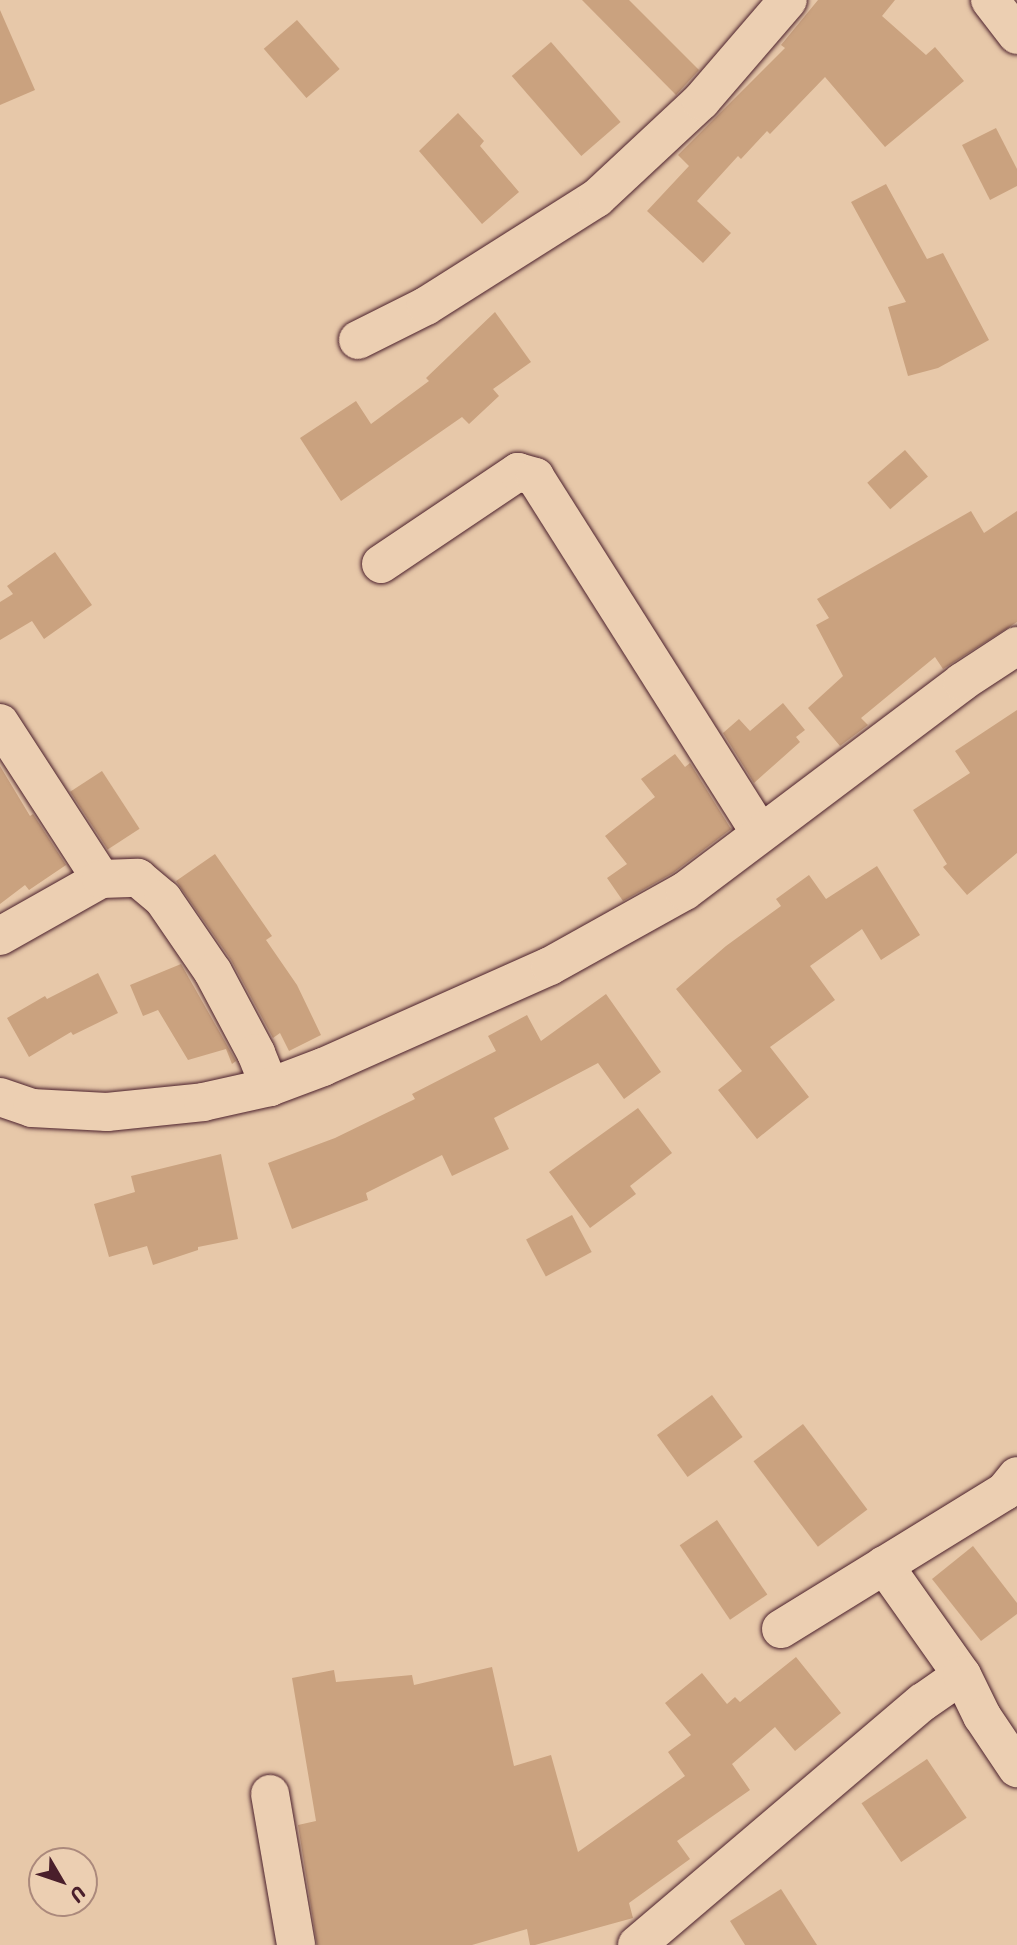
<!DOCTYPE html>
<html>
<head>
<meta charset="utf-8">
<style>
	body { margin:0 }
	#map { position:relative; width:1017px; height:1945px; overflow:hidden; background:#e7c8a9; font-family:Sriracha,sans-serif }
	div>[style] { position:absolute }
	.building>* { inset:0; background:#caa27f; transform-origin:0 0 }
	.roads { filter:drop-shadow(0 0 2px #4a1f2b) drop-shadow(0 0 2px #4a1f2b) }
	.minor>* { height:38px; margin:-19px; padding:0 19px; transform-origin:19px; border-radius:19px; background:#eccfb2 }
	span { translate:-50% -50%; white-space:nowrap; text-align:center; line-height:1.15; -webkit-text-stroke:5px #eccfb2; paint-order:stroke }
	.north { position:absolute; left:28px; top:1847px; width:70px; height:70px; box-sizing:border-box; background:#eccfb2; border:2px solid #ab897c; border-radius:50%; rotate:129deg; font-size:19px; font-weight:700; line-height:28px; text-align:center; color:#4a1f2b }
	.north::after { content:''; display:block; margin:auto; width:24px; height:32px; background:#4a1f2b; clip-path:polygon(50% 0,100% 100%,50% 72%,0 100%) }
</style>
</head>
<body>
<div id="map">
	<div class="building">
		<div style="clip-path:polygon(582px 0,629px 0,699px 70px,676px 95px)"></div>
		<div style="clip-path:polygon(818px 0,895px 0,882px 16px,926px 55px,935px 47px,964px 81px,885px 147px,825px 77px,770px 134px,767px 131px,741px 159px,738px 156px,697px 201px,731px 233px,703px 263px,647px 211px,689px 166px,678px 155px,785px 48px,781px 45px)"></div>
		<div style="clip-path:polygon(0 10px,35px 90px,0 105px)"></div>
		<div style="left:297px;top:20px;width:65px;height:44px;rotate:49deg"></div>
		<div style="left:551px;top:42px;width:106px;height:52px;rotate:49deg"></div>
		<div style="clip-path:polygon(458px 113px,484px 141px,480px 146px,519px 192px,482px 224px,419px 151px)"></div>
		<div style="clip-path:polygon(996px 128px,1017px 169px,1017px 186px,990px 200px,962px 145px)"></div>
		<div style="clip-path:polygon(886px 184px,927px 259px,943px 253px,989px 340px,938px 368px,908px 376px,888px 307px,906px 302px,851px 202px)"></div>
		<div style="clip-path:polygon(495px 312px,531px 362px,493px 389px,499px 396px,469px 424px,462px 417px,341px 501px,300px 438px,356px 401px,371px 424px,429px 381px,426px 378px)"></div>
		<div style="left:905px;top:450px;width:35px;height:50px;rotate:49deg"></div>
		<div style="clip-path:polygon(971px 511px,984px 533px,1017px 511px,1017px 622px,943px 669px,935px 657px,861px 718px,868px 725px,840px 746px,808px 708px,843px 676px,816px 625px,829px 618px,817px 599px)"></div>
		<div style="clip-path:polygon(55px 552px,92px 605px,44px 639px,32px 621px,0 640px,0 602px,13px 594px,7px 586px)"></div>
		<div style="clip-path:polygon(783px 703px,805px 730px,796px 737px,800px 742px,754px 783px,723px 733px,739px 719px,750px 731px)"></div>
		<div style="clip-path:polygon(1017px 710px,1017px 853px,967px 895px,943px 867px,947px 864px,913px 810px,970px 773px,955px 751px)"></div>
		<div style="clip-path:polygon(675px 754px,685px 767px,690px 763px,731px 829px,673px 873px,623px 901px,607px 878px,627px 864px,605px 836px,655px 797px,641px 779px)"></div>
		<div style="clip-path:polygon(0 766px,30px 816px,33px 814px,66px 865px,29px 890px,25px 885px,0 904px)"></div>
		<div style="left:102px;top:771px;width:69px;height:38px;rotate:57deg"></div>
		<div style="clip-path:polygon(215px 854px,272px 936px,266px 940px,297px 985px,321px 1035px,289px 1051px,280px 1033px,273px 1038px,231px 960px,176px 881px)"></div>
		<div style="clip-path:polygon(877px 866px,920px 935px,881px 960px,862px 929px,810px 966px,835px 1000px,770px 1047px,809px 1097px,757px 1139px,718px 1090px,742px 1071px,676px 989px,726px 946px,781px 906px,776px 899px,809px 875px,826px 899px)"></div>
		<div style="clip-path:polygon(181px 964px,236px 1061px,232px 1064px,226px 1049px,188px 1060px,158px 1010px,143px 1016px,130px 985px)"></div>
		<div style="clip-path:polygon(98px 973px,118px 1013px,73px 1035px,71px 1032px,29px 1057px,7px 1018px,45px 996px,47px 999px)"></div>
		<div style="clip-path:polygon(606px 994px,661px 1072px,624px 1099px,598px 1063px,494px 1118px,509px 1149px,452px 1176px,442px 1155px,366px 1193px,368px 1200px,292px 1229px,268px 1163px,335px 1138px,415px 1099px,412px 1094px,496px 1051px,488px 1036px,527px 1015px,541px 1041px)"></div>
		<div style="clip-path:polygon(638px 1108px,672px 1153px,630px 1186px,636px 1194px,590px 1228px,549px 1172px)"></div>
		<div style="clip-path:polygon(221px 1154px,238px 1239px,198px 1247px,198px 1250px,153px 1265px,147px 1246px,109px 1257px,94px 1204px,135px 1192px,131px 1176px)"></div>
		<div style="left:572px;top:1215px;width:42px;height:52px;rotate:62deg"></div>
		<div style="left:712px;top:1395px;width:52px;height:68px;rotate:54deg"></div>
		<div style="left:803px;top:1424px;width:107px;height:62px;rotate:53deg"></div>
		<div style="left:717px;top:1520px;width:90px;height:45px;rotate:56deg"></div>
		<div style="clip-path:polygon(973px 1546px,1017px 1603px,1017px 1614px,981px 1641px,932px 1579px)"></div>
		<div style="clip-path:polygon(796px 1657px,841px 1713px,795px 1751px,775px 1727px,732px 1764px,750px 1790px,677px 1841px,690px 1859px,629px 1903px,633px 1918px,535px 1945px,530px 1945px,527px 1929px,472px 1945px,317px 1945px,298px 1825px,316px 1821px,292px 1678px,334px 1670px,336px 1682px,412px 1675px,414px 1685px,492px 1667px,514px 1766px,551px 1755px,578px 1852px,685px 1776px,668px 1752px,691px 1735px,665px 1703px,702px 1673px,727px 1704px,735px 1697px,740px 1702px)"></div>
		<div style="left:927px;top:1759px;width:71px;height:79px;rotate:56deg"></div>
		<div style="clip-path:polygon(781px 1889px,817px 1945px,745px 1945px,730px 1921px)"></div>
	</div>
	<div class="roads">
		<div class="minor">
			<div style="left:990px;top:0;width:44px;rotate:52.4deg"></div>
			<div style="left:358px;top:340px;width:76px;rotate:-26.6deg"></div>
			<div style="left:426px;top:306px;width:202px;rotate:-32.3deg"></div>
			<div style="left:597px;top:198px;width:142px;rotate:-43deg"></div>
			<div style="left:701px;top:101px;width:133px;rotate:-49.3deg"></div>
			<div style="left:381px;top:564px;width:165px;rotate:-33.9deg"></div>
			<div style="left:518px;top:472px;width:18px;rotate:16deg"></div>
			<div style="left:535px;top:477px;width:421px;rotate:57.7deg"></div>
			<div style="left:0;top:723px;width:186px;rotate:57.1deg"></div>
			<div style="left:0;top:936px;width:116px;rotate:-29.4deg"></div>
			<div style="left:101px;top:879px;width:37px;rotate:-2deg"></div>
			<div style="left:138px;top:878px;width:33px;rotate:40deg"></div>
			<div style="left:163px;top:899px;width:88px;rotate:55.6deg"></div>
			<div style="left:213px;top:972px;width:92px;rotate:62deg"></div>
			<div style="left:256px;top:1053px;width:37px;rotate:68deg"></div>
			<div style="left:270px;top:1087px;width:57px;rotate:-20.7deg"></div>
			<div style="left:323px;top:1067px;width:248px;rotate:-24deg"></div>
			<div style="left:550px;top:966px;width:154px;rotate:-29.1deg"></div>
			<div style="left:685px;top:891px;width:347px;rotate:-37deg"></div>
			<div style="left:962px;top:682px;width:66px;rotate:-33.2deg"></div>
			<div style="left:0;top:1097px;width:34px;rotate:19deg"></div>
			<div style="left:32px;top:1108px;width:75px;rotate:3.1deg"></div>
			<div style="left:107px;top:1112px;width:97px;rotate:-5.9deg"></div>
			<div style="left:203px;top:1102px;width:69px;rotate:-12.6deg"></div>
			<div style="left:884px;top:1565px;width:135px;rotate:54.7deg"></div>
			<div style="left:781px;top:1629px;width:263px;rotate:-31.6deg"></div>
			<div style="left:1005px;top:1491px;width:19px;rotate:-51deg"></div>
			<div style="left:270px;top:1794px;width:153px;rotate:80.2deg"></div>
			<div style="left:637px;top:1945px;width:375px;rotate:-40.4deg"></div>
			<div style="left:923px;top:1702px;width:47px;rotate:-34.7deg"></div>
			<div style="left:962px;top:1675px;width:46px;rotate:64deg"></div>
			<div style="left:982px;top:1716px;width:63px;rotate:56.1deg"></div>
		</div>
	</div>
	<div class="north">U</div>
</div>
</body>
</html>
